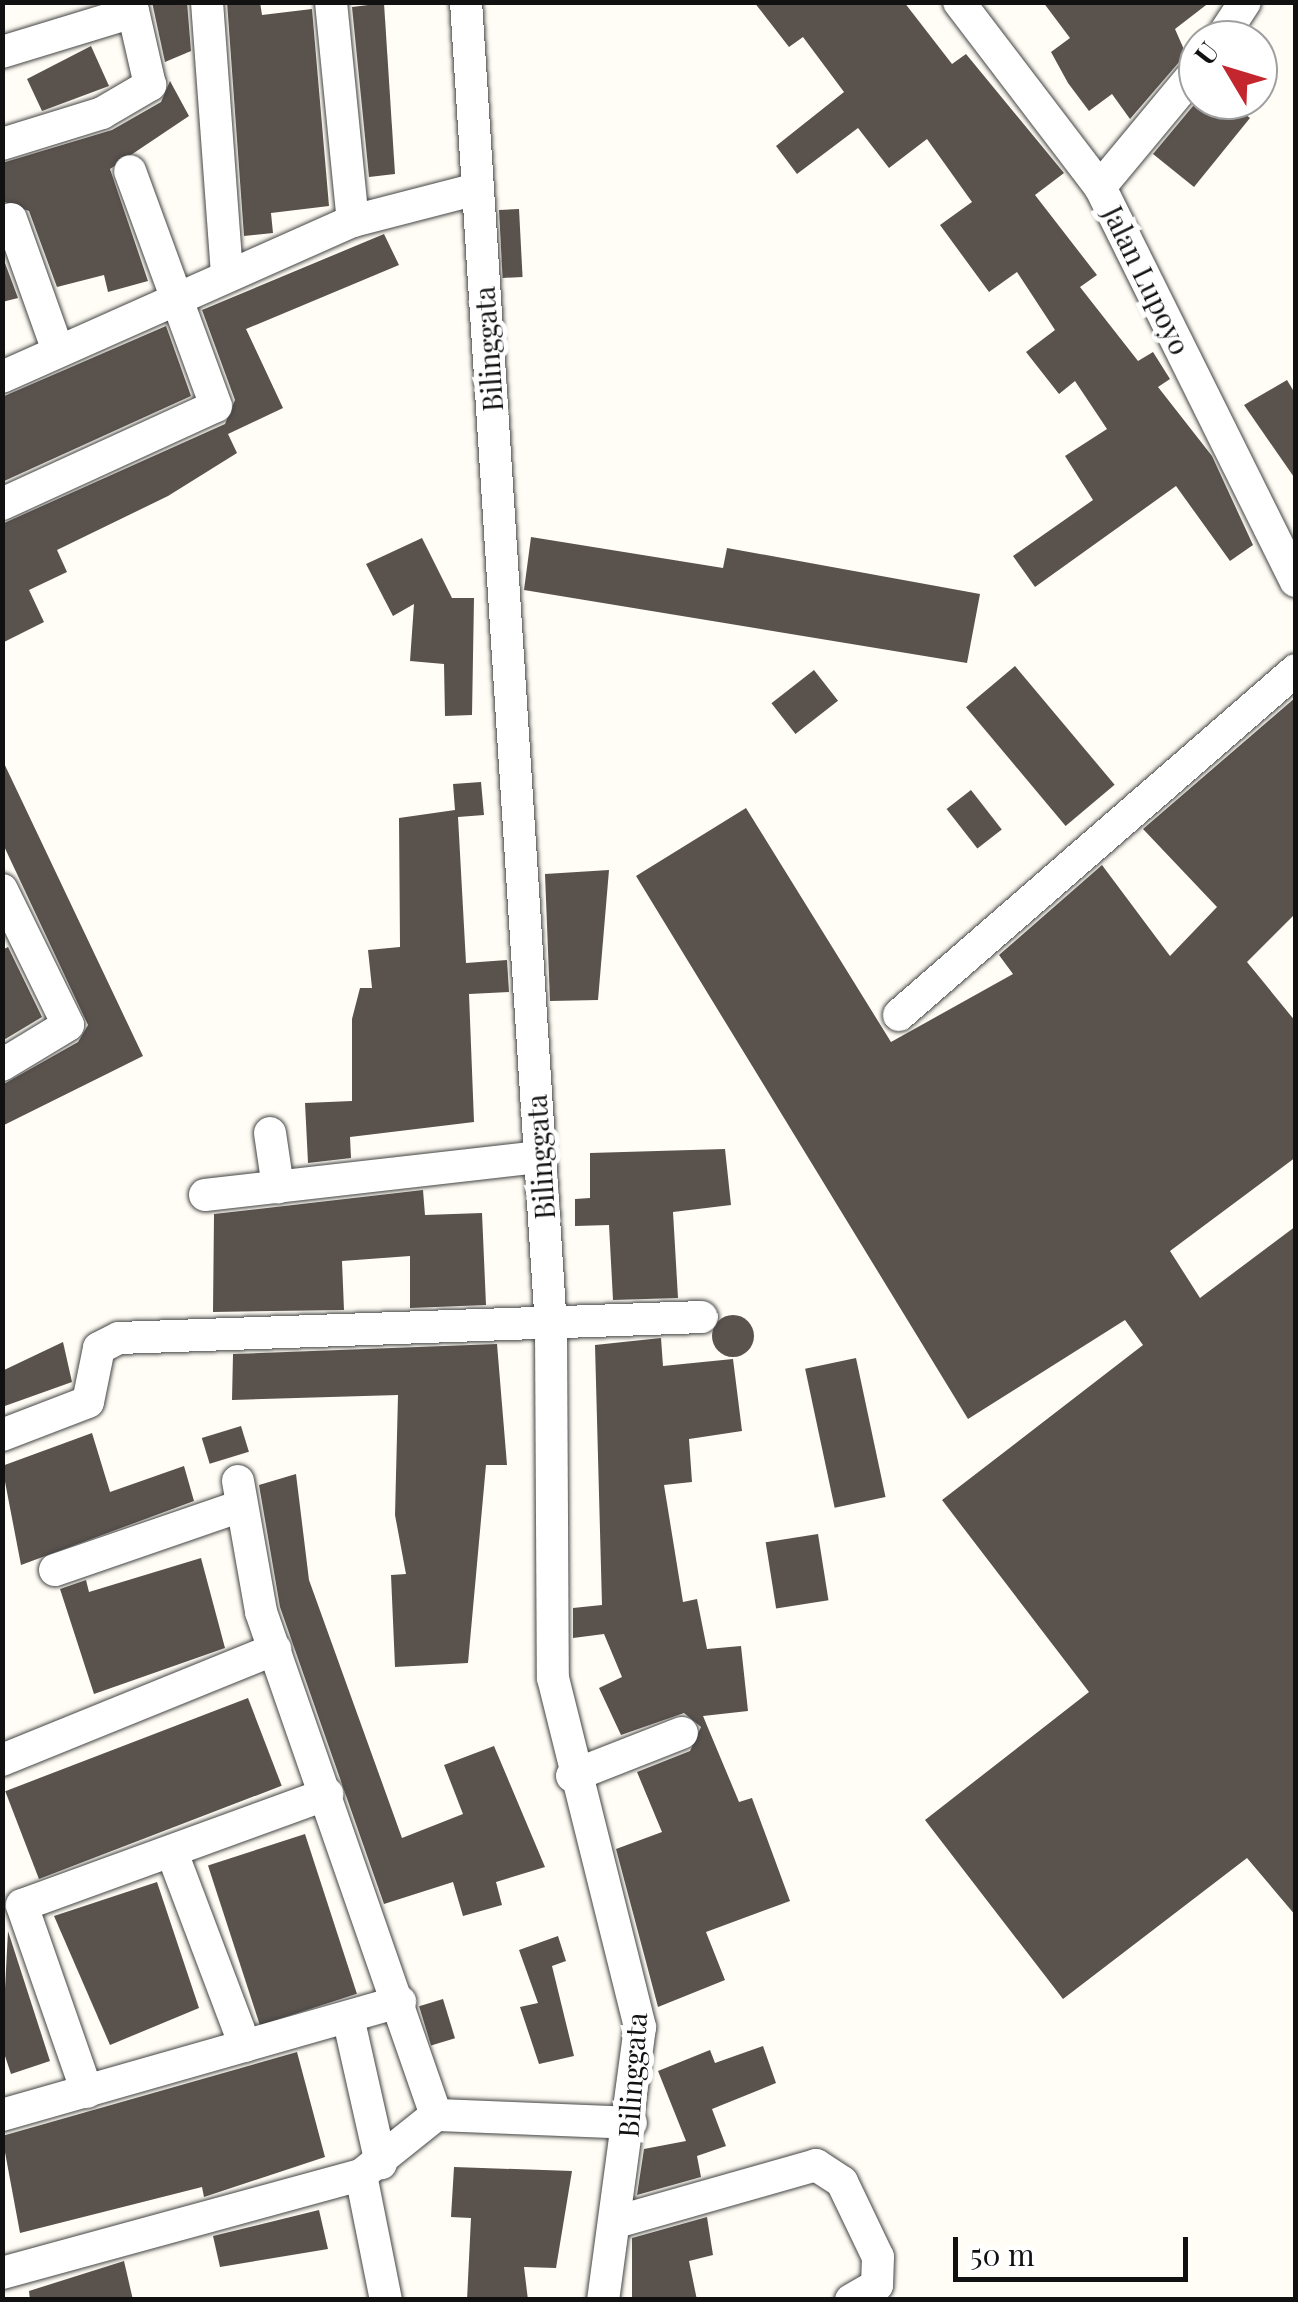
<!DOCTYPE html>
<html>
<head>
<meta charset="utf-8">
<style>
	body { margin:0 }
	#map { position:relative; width:1298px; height:2302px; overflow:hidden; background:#fffdf5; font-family:"Playfair Display",serif }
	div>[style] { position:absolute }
	.building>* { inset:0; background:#5a524d; transform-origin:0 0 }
	.round { border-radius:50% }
	.roads { filter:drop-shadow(0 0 2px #444) drop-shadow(0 0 2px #444) }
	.street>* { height:32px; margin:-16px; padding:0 16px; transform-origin:16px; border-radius:16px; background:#fff }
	span { translate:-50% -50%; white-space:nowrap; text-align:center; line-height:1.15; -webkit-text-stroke:10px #fff; paint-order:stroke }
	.street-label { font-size:28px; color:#111 }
	.frame { position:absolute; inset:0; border:5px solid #111; pointer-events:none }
	.north { position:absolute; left:1178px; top:20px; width:100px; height:100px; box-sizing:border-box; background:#fff; border:2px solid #a0a0a0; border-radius:50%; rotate:308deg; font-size:28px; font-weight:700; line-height:40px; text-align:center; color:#111 }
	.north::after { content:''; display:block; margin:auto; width:35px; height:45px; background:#c4262e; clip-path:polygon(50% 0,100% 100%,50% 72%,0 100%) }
	.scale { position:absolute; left:953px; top:2237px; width:235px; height:45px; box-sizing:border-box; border:5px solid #111; border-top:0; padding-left:12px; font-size:30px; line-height:35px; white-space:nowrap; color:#111; -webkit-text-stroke:8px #fff; paint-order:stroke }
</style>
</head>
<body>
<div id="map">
	<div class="building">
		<div style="clip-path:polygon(152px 2px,187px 2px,191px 51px,165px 62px)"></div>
		<div style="clip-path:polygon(227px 2px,260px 2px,262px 15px,312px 9px,329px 206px,271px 213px,273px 233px,244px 236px)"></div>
		<div style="clip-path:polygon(754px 2px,904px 2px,952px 64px,966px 54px,1064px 173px,1035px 195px,1097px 275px,1080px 287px,1138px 361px,1153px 352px,1170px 379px,1158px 387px,1212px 456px,1253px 545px,1230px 561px,1176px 486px,1035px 587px,1013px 556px,1093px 500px,1065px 456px,1107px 429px,1075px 381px,1059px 394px,1026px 352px,1055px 330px,1017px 272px,989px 292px,940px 225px,972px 202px,927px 139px,889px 168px,858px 128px,797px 174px,776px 146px,844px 92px,803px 37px,789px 47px)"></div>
		<div style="clip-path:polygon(1043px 2px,1210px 2px,1175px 29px,1186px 54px,1130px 119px,1112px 94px,1089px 111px,1068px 83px,1051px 52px,1070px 38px)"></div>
		<div style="clip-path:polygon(384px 3px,395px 174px,369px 177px,352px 7px)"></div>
		<div style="clip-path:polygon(91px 46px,109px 86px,42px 111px,27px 79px)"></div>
		<div style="clip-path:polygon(170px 81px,189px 116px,110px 169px,148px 281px,108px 292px,104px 275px,57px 287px,29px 211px,2px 201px,2px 163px,112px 130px,161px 102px)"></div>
		<div style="clip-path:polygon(1198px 100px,1228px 100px,1250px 118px,1194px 187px,1153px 154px)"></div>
		<div style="left:519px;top:209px;width:68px;height:20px;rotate:87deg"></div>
		<div style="clip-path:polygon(384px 234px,399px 265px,246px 329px,283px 408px,228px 434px,237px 453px,168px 496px,57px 550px,67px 572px,29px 590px,44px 622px,2px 643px,2px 524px,225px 424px,235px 400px,202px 310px)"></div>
		<div style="clip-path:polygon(2px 255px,18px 298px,2px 302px)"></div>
		<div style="clip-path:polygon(166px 326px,191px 396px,2px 482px,2px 397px)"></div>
		<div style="clip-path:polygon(1287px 380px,1296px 395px,1296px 480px,1244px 405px)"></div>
		<div style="clip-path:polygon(531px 537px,723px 568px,727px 548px,980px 594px,967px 663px,524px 590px)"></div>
		<div style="clip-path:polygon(422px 538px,452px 598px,474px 598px,472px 715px,445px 716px,444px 664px,410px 661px,414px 604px,393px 616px,366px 564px)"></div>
		<div style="left:1015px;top:666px;width:155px;height:64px;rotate:50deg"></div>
		<div style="left:814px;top:670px;width:39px;height:54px;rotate:52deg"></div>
		<div style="clip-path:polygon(1296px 697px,1296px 913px,1247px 962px,1296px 1022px,1296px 1157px,1170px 1251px,1200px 1298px,1296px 1226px,1296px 1916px,1247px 1858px,1063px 1999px,925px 1820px,1089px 1692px,942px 1500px,1143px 1345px,1125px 1320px,968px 1419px,636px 876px,746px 808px,891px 1042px,1013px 974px,999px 955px,1102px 865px,1170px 956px,1217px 907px,1143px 829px)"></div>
		<div style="clip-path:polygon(2px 759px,143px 1056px,2px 1126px,2px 1085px,78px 1042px,88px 1025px,2px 842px)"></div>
		<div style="clip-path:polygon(481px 782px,484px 815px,458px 817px,466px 963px,507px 960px,509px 992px,469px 994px,474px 1122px,350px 1137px,351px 1158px,308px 1163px,305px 1103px,352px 1101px,352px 1019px,360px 988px,372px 988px,368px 950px,400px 947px,399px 818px,455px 810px,453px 784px)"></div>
		<div style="left:971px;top:790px;width:50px;height:31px;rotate:52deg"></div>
		<div style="clip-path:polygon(609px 870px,598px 1000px,550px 1001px,545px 874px)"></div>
		<div style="clip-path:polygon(8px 947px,42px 1017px,2px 1041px,2px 950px)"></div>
		<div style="clip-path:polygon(725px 1149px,731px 1205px,673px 1212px,678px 1298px,613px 1300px,609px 1225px,575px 1226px,575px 1199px,590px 1198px,590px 1153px)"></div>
		<div style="clip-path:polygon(423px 1190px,425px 1215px,482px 1213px,486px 1305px,410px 1308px,410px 1256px,342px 1261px,344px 1310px,213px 1312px,214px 1214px)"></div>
		<div class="round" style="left:712px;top:1315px;width:42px;height:42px"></div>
		<div style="clip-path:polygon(661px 1338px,663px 1366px,733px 1359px,742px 1431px,689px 1439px,692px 1482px,664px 1485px,683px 1602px,697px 1599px,707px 1649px,741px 1646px,748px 1711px,703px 1716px,739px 1802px,752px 1798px,790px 1901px,706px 1932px,725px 1980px,658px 2007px,616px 1849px,662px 1832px,637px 1772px,690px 1751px,701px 1727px,684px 1713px,621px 1735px,599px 1688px,622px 1677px,604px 1634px,573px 1638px,573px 1608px,602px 1605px,595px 1345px)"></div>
		<div style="clip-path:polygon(63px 1342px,72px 1382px,2px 1407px,2px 1371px)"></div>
		<div style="clip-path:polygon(497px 1344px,507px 1465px,486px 1465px,468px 1663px,395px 1667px,391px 1575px,406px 1574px,395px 1515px,398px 1395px,232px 1400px,233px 1354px)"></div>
		<div style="left:856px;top:1358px;width:142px;height:52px;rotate:78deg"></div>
		<div style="left:241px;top:1426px;width:27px;height:41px;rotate:73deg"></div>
		<div style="clip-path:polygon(92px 1433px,110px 1492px,184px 1466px,194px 1501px,21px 1565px,2px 1466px)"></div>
		<div style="clip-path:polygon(296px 1474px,309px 1580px,402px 1838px,463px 1814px,444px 1765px,494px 1746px,545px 1867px,496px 1882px,502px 1905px,463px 1916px,453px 1882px,384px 1904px,280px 1607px,259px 1485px)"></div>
		<div style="left:818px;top:1534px;width:67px;height:53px;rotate:81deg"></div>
		<div style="clip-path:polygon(201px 1558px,225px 1648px,94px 1694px,60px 1589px,86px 1580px,89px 1592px)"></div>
		<div style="left:248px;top:1698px;width:94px;height:260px;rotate:69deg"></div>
		<div style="left:305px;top:1834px;width:168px;height:102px;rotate:72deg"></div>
		<div style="clip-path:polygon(157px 1882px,199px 2008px,110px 2045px,54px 1916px)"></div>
		<div style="clip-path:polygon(8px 1931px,50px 2061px,11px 2074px,2px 2047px)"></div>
		<div style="clip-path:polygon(558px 1936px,566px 1961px,552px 1966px,574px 2056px,539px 2064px,520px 2007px,538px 2003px,519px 1950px)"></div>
		<div style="left:443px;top:1999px;width:41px;height:25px;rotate:73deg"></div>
		<div style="clip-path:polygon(763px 2046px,776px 2083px,712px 2109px,726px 2146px,697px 2156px,701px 2177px,637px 2195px,644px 2149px,686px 2141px,658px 2071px,710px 2050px,715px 2063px)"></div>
		<div style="clip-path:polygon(297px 2052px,325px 2157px,204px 2197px,202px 2187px,20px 2233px,2px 2136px)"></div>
		<div style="clip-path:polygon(454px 2167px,572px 2171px,556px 2268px,524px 2267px,528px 2300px,467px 2300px,471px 2218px,451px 2217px)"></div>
		<div style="clip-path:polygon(319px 2210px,328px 2249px,220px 2267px,213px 2236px)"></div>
		<div style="clip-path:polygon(707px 2217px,713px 2255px,689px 2261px,697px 2300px,632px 2300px,632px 2238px)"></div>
		<div style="clip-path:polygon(124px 2261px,133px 2300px,30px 2300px,29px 2291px)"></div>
	</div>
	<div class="roads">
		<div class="street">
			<div style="left:207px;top:2px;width:273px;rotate:85.8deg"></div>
			<div style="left:331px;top:2px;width:220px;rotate:84.3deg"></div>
			<div style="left:466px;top:2px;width:1329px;rotate:86.33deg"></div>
			<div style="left:551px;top:1328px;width:350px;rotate:89.7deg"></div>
			<div style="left:553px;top:1678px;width:360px;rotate:76deg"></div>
			<div style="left:640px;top:2027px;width:275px;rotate:97.7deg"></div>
			<div style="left:959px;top:2px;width:233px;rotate:52.7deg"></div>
			<div style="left:1100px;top:187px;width:440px;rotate:63.6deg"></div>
			<div style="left:1220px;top:40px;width:45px;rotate:-56.7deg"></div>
			<div style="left:2px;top:52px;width:137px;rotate:-17deg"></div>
			<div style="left:2px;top:144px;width:105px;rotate:-17.2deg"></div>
			<div style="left:102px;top:113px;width:56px;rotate:-30.3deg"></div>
			<div style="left:150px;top:85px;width:85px;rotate:-102.9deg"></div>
			<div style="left:1100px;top:187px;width:153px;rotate:-50.3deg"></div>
			<div style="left:11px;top:219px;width:140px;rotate:70.4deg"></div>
			<div style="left:2px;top:377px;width:384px;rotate:-24deg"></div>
			<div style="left:353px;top:221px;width:128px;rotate:-14.5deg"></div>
			<div style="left:2px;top:504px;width:235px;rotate:-24.6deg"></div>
			<div style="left:216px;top:406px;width:250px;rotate:-110.1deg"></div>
			<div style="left:2px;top:890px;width:150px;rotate:63.9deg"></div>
			<div style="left:68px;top:1025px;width:77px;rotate:148.8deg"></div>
			<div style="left:899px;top:1015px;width:526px;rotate:-40.99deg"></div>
			<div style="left:270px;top:1133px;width:55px;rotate:81.6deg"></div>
			<div style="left:205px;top:1195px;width:337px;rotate:-6.5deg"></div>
			<div style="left:2px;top:1435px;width:92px;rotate:-21deg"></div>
			<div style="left:88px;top:1402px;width:55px;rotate:-78.5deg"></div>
			<div style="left:99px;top:1348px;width:22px;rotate:-27deg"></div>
			<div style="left:119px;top:1338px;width:583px;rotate:-2.06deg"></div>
			<div style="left:238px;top:1481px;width:133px;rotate:80deg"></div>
			<div style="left:261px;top:1612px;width:533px;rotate:70.82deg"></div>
			<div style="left:436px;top:2115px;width:195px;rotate:2.3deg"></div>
			<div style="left:55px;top:1570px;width:197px;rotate:-19deg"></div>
			<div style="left:2px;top:1760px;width:295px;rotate:-22.1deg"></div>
			<div style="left:572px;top:1776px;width:118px;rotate:-21.4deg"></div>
			<div style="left:173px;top:1855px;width:204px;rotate:69.3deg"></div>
			<div style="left:348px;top:2017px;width:150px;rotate:77.3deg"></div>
			<div style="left:87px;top:2092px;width:198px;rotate:-109.2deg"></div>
			<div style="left:22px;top:1905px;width:325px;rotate:-20deg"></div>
			<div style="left:2px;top:2115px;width:414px;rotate:-15.9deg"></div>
			<div style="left:361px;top:2175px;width:127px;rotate:78.7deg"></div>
			<div style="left:616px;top:2222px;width:208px;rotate:-15.9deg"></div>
			<div style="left:816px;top:2165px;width:31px;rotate:33deg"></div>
			<div style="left:842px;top:2182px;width:83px;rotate:64.4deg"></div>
			<div style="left:878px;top:2257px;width:28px;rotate:92deg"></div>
			<div style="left:877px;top:2285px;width:30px;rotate:150deg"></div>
			<div style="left:2px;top:2273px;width:372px;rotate:-15.3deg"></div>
			<div style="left:361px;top:2175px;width:96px;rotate:-38.7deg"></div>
		</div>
	</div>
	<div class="street-label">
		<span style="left:1147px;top:280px;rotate:64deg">Jalan Lupoyo</span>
		<span style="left:488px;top:349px;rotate:-94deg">Bilinggata</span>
		<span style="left:540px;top:1157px;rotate:-94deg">Bilinggata</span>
		<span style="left:632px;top:2075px;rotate:-86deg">Bilinggata</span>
	</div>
	<div class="frame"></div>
	<div class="north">U</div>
	<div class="scale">50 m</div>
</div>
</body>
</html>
